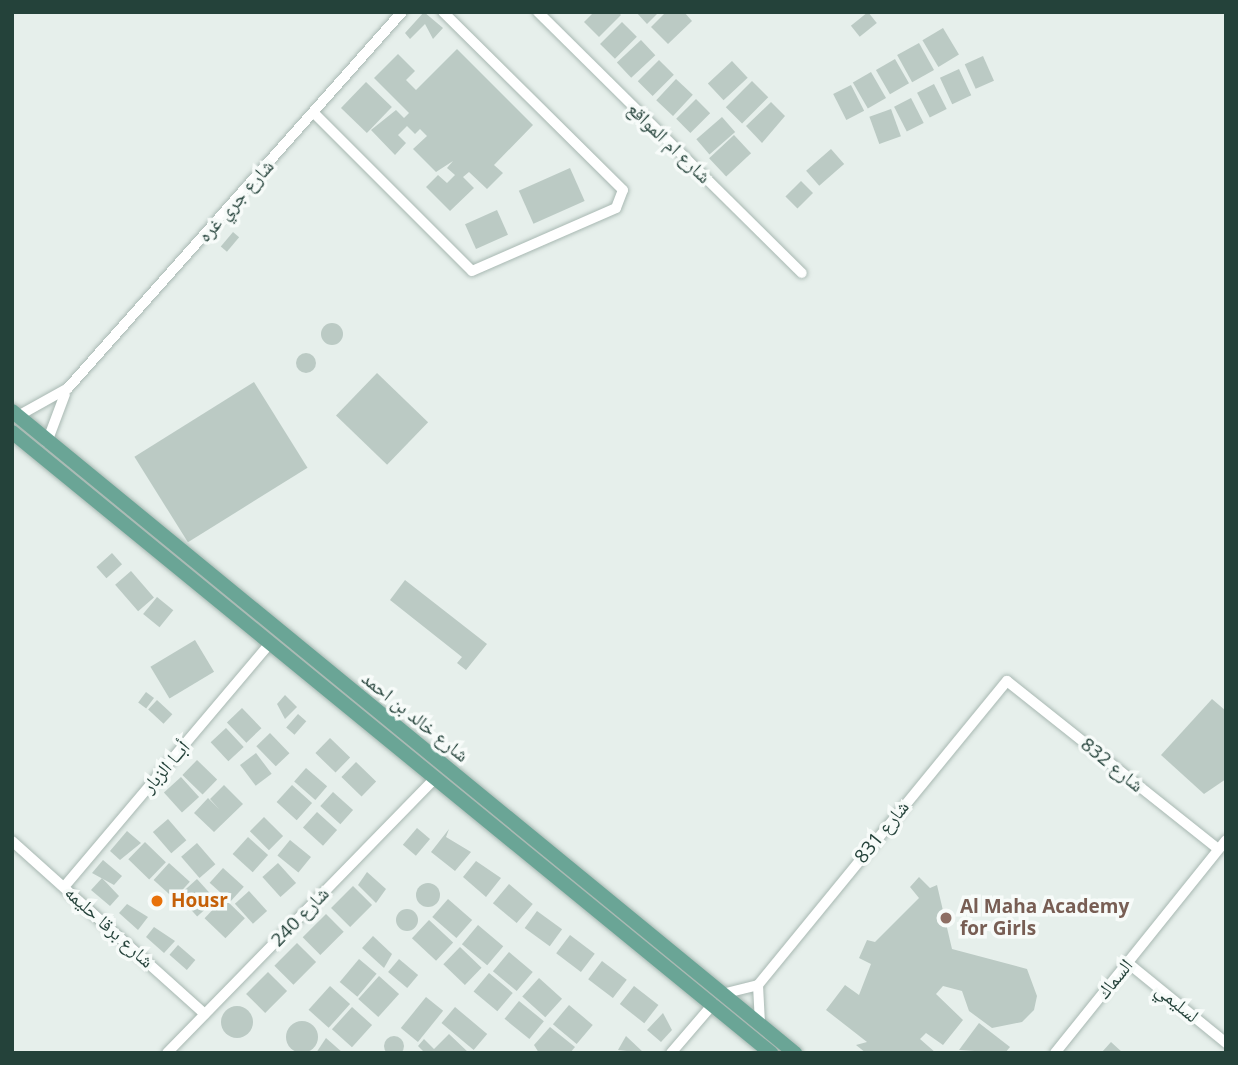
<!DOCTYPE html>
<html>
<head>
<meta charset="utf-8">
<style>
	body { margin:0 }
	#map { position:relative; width:1238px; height:1065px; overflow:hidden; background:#e6efeb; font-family:"Open Sans","Noto Naskh Arabic",sans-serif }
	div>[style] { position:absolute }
	.building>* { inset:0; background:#bbcac4; transform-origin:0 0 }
	.round { border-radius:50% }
	.roads { filter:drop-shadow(0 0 2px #a8b8b2) drop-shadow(0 0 2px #a8b8b2) }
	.minor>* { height:10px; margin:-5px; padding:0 5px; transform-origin:5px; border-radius:5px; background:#fff }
	.major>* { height:14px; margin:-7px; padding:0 7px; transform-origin:7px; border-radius:7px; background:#6aa596 }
	.dots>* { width:19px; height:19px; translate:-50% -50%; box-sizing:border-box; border:4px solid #f7fbf9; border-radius:50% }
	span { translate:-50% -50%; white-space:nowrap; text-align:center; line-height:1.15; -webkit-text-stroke:7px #f7fbf9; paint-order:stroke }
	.street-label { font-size:19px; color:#24423a }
	.food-label { font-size:19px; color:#c56008; font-weight:700 }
	.left { translate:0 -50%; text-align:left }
	.education-label { font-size:19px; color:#785e54; font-weight:700 }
	.frame { position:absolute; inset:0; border:14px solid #24423a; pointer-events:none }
</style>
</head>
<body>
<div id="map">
	<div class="building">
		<div style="clip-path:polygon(424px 12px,443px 28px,433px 39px,425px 24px,410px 39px,405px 33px)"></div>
		<div style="clip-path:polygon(594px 12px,618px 12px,621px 15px,599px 37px,584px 22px)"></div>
		<div style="clip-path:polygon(636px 12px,659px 12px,647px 24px)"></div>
		<div style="clip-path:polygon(666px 12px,684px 12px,692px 21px,668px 44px,651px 27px)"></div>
		<div style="left:868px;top:12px;width:14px;height:22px;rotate:51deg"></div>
		<div style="left:622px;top:22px;width:21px;height:31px;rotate:45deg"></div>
		<div style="left:943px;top:28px;width:31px;height:24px;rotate:59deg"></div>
		<div style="left:641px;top:40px;width:21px;height:33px;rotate:47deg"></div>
		<div style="left:919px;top:43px;width:31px;height:25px;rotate:61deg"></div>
		<div style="clip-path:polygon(457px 49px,533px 125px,494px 165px,503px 173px,487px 189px,469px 172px,463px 177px,474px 188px,450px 211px,426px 187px,438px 175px,447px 183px,455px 175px,447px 168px,453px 161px,436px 172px,413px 149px,427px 136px,420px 129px,415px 134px,407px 126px,398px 135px,406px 143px,395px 155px,371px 130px,396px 110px,404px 118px,409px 113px,374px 78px,398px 54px,415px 71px,406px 80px,416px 90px)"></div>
		<div style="left:983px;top:56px;width:27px;height:20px;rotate:66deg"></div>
		<div style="left:895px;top:59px;width:28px;height:22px;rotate:60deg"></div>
		<div style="left:659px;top:60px;width:21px;height:30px;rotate:45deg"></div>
		<div style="left:732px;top:61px;width:23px;height:33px;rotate:47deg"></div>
		<div style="left:959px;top:69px;width:29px;height:21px;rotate:65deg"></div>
		<div style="left:871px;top:72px;width:30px;height:21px;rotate:60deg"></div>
		<div style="left:676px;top:79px;width:23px;height:29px;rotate:43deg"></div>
		<div style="left:752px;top:81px;width:23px;height:37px;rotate:45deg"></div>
		<div style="left:366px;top:82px;width:36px;height:36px;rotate:44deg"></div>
		<div style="left:934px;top:84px;width:28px;height:19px;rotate:63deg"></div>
		<div style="left:851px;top:85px;width:29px;height:20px;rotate:63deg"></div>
		<div style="left:911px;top:98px;width:28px;height:19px;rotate:63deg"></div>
		<div style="left:696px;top:99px;width:20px;height:28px;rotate:45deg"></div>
		<div style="clip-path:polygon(771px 102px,785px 116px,762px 143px,746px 126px)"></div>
		<div style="left:891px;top:109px;width:29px;height:23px;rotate:70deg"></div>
		<div style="left:722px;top:117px;width:20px;height:34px;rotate:49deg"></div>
		<div style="left:734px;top:135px;width:25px;height:34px;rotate:47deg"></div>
		<div style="left:831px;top:149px;width:20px;height:33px;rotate:49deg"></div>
		<div style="left:570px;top:168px;width:36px;height:56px;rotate:66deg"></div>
		<div style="left:801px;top:181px;width:17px;height:22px;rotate:45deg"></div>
		<div style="left:497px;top:210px;width:27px;height:35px;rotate:66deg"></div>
		<div style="left:233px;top:232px;width:8px;height:19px;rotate:40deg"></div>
		<div class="round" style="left:321px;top:323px;width:22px;height:22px"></div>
		<div class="round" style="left:296px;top:353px;width:20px;height:20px"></div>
		<div style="left:377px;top:373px;width:71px;height:59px;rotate:44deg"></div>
		<div style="left:254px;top:382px;width:101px;height:141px;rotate:58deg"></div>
		<div style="left:112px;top:553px;width:15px;height:21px;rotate:48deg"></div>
		<div style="left:131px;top:571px;width:35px;height:21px;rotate:49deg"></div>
		<div style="clip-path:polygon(405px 580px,487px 644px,466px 670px,457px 663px,462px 657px,390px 600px)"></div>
		<div style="left:157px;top:597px;width:21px;height:22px;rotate:39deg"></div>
		<div style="left:195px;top:640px;width:37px;height:52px;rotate:59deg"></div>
		<div style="left:146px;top:692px;width:10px;height:13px;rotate:37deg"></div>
		<div style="clip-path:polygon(285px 695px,297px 707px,285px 719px,277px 704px)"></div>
		<div style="clip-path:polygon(1212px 699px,1226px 711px,1226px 779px,1204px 794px,1161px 755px)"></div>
		<div style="left:157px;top:700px;width:21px;height:13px;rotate:43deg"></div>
		<div style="left:242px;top:708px;width:28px;height:21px;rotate:46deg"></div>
		<div style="left:298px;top:714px;width:11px;height:18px;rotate:41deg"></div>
		<div style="left:226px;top:728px;width:26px;height:21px;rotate:47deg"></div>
		<div style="left:270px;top:733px;width:28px;height:19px;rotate:46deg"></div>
		<div style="left:330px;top:738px;width:28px;height:21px;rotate:44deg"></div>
		<div style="left:256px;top:753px;width:26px;height:20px;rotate:53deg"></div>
		<div style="left:197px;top:760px;width:28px;height:21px;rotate:44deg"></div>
		<div style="left:356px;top:762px;width:28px;height:21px;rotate:44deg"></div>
		<div style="left:306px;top:768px;width:28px;height:18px;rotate:41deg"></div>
		<div style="left:181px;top:777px;width:27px;height:23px;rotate:48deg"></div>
		<div style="clip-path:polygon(224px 785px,243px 804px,214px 832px,194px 813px,208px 798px,219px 809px,210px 799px)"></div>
		<div style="left:292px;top:785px;width:27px;height:23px;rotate:42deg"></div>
		<div style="left:333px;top:792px;width:27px;height:19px;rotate:42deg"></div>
		<div style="left:317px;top:812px;width:27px;height:21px;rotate:42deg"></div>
		<div style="left:264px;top:817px;width:27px;height:20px;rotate:45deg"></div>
		<div style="left:168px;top:819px;width:28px;height:20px;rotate:49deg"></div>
		<div style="left:417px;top:828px;width:17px;height:22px;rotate:40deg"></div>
		<div style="clip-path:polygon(449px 829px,446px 837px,471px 852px,455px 871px,431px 852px)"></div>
		<div style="clip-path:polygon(127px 831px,141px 843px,120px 860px,110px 851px)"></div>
		<div style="left:248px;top:837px;width:27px;height:23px;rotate:42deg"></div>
		<div style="left:290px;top:840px;width:27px;height:20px;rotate:39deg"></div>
		<div style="left:145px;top:842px;width:29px;height:24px;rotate:44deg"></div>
		<div style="left:197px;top:843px;width:28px;height:21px;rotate:49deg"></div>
		<div style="clip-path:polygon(103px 860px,122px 876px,114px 885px,92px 873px)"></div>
		<div style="clip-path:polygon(476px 861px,501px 878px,486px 897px,463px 877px)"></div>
		<div style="left:169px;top:863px;width:28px;height:23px;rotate:42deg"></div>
		<div style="left:278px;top:863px;width:27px;height:21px;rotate:48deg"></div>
		<div style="left:223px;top:868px;width:28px;height:20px;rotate:42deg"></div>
		<div style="clip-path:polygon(367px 872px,386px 889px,376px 903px,358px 885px)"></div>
		<div style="clip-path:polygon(919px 877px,930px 888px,937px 885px,952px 949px,1027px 969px,1037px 996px,1034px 1010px,1022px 1022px,992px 1028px,969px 1011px,962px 991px,943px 986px,936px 994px,963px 1020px,943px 1045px,926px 1033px,920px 1039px,936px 1053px,866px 1053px,856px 1045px,867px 1042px,826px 1010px,845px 985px,859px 995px,871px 964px,859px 958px,867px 940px,875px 942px,919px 898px,910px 887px)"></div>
		<div style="clip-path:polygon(102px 878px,119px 896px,110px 906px,91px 890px)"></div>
		<div style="left:197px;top:879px;width:28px;height:25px;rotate:48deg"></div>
		<div class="round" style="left:416px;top:883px;width:24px;height:24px"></div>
		<div style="left:509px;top:884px;width:31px;height:25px;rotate:40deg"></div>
		<div style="left:353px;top:886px;width:27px;height:31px;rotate:45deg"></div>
		<div style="left:249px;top:891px;width:27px;height:19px;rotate:48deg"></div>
		<div style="left:224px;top:898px;width:29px;height:28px;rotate:44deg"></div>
		<div style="left:448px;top:899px;width:32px;height:24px;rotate:41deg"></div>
		<div style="clip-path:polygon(127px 904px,148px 917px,138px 930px,119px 913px)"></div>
		<div class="round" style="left:396px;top:909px;width:22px;height:22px"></div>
		<div style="left:537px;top:911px;width:31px;height:21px;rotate:36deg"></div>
		<div style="left:326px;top:914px;width:25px;height:33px;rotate:45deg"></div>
		<div style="left:429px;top:920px;width:33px;height:25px;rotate:43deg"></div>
		<div style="left:478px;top:925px;width:33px;height:25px;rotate:40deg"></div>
		<div style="clip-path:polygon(154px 927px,175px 941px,164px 953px,146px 937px)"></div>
		<div style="left:570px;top:935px;width:31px;height:23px;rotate:37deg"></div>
		<div style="clip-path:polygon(373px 936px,392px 954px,384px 968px,362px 948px)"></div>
		<div style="left:297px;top:943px;width:27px;height:32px;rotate:45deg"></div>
		<div style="left:178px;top:945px;width:23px;height:13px;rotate:41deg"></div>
		<div style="left:460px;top:947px;width:30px;height:24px;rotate:44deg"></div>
		<div style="left:509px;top:952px;width:31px;height:25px;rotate:40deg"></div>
		<div style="left:359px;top:959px;width:23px;height:30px;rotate:40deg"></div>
		<div style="left:399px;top:959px;width:25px;height:17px;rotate:40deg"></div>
		<div style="left:602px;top:961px;width:31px;height:23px;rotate:37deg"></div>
		<div style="left:268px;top:972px;width:27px;height:31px;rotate:45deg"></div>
		<div style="left:489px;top:973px;width:31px;height:24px;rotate:40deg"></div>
		<div style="left:379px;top:976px;width:27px;height:31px;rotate:42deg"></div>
		<div style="left:539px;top:978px;width:31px;height:25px;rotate:42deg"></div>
		<div style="left:330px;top:986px;width:27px;height:32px;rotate:42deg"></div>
		<div style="left:634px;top:986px;width:31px;height:23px;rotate:38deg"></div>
		<div style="left:426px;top:997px;width:22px;height:40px;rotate:39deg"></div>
		<div style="left:519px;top:1001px;width:32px;height:23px;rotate:39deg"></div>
		<div style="left:569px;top:1005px;width:31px;height:25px;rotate:40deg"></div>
		<div class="round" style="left:221px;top:1006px;width:32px;height:32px"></div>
		<div style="left:352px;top:1007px;width:27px;height:30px;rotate:42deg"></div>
		<div style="left:455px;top:1007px;width:42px;height:21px;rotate:40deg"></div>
		<div style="clip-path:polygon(663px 1013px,672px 1030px,661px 1042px,647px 1030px)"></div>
		<div class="round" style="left:286px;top:1021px;width:32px;height:32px"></div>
		<div style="clip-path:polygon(979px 1023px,1010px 1047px,1005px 1053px,959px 1050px)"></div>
		<div style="clip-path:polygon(550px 1027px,575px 1047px,570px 1053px,539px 1053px,534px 1045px)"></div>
		<div style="clip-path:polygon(449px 1034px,469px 1053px,425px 1053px,418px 1046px,424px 1039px,434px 1049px)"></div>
		<div class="round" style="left:384px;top:1036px;width:20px;height:20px"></div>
		<div style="clip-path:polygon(626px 1036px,644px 1053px,618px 1050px)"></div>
		<div style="clip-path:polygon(326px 1038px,343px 1053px,316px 1053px)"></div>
		<div style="clip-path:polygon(1111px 1042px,1123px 1053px,1095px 1053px,1102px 1052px)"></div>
	</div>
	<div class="roads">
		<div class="minor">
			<div style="left:538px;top:12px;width:371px;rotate:44.7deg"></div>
			<div style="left:314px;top:113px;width:223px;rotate:45deg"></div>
			<div style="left:472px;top:271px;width:157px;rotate:-23.6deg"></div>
			<div style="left:616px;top:208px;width:19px;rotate:-69deg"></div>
			<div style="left:623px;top:190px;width:253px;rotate:-135.3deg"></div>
			<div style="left:18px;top:416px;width:57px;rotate:-29.2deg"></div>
			<div style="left:68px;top:388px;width:503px;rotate:-48.39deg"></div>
			<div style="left:47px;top:442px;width:51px;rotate:-69.4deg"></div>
			<div style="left:12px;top:841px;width:259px;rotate:41.9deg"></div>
			<div style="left:64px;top:887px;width:316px;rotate:-49.8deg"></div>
			<div style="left:1128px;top:963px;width:127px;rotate:39.2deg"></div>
			<div style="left:758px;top:985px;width:39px;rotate:87deg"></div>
			<div style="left:722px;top:994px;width:37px;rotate:-14deg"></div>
			<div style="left:758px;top:985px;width:393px;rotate:-50.7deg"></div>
			<div style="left:1007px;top:681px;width:270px;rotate:38.5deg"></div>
			<div style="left:167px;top:1053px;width:380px;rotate:-45.7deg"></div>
			<div style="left:671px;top:1053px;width:65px;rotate:-49.4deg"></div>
			<div style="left:1055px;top:1053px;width:273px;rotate:-51.2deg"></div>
		</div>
		<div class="major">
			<div style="left:12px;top:411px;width:1013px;rotate:39.35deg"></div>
			<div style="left:12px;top:432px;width:981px;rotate:39.29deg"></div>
		</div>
	</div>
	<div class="dots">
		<div style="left:157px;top:901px;background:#e8710a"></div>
		<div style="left:946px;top:918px;background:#8d6e63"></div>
	</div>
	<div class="street-label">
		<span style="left:669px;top:143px;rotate:44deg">شارع ام المواقع</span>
		<span style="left:236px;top:201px;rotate:-48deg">شارع جري غره</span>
		<span style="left:415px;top:717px;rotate:39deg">شارع خالد بن احمد</span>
		<span style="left:1112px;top:765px;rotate:39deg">شارع 832</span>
		<span style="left:166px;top:767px;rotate:-49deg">أبــا الزبار</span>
		<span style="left:882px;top:832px;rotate:-51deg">شارع 831</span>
		<span style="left:300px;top:917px;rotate:-46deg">شارع 240</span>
		<span style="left:109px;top:927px;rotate:42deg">شارع برقا حليمه</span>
		<span style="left:1115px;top:979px;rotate:-51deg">السماك</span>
		<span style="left:1177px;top:1003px;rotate:40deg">لسليمي</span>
	</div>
	<div class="food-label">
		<span class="left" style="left:171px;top:901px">Housr</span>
	</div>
	<div class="education-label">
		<span class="left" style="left:960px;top:918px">Al Maha Academy<br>for Girls</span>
	</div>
	<div class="frame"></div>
</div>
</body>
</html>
